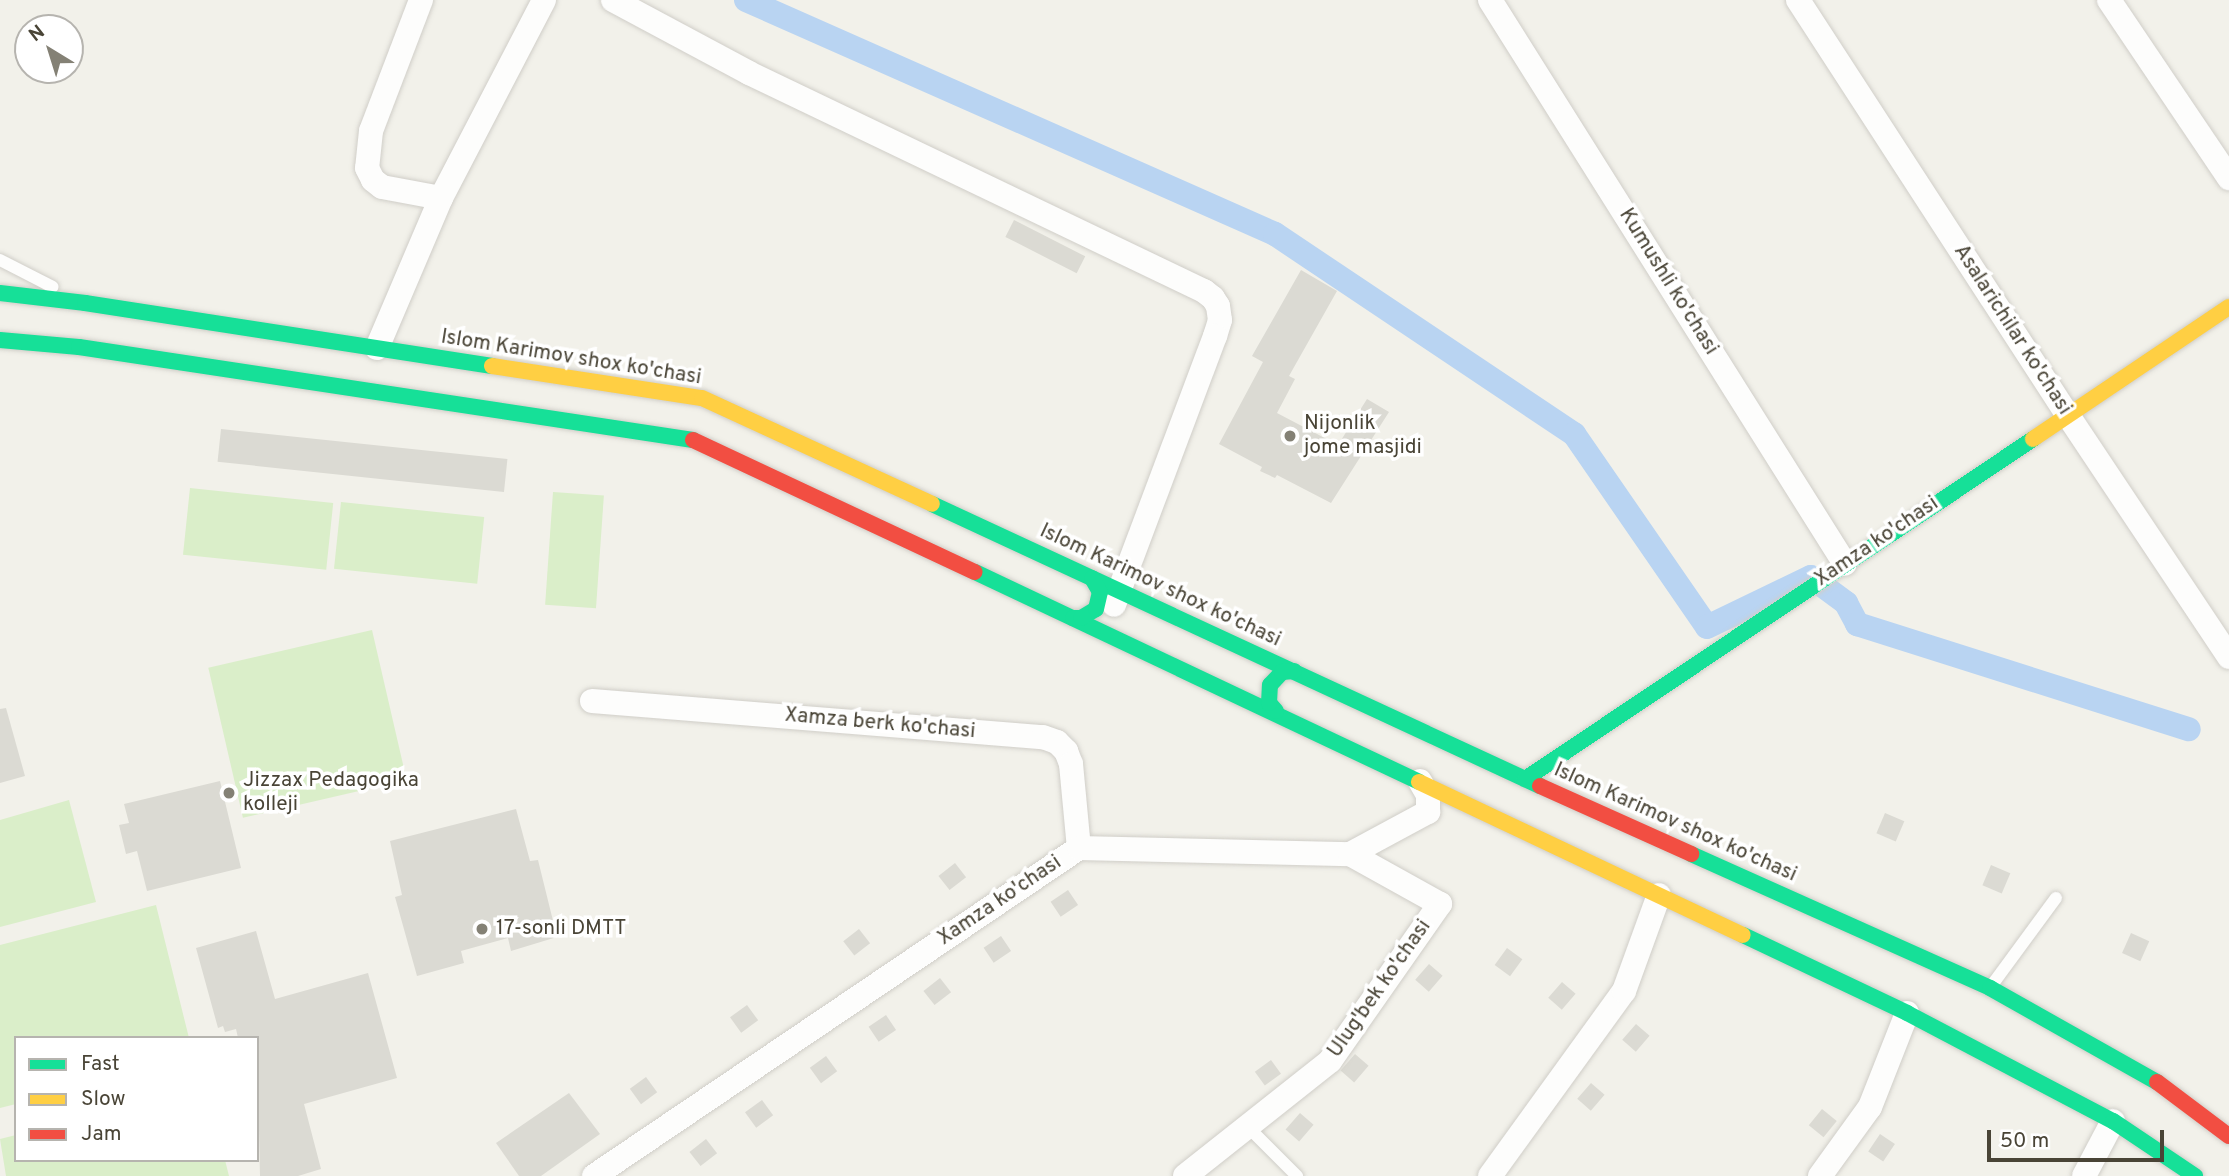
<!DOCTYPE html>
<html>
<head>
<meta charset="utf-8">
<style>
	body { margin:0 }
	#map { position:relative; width:2229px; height:1176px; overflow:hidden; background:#f2f1ea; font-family:Overpass,sans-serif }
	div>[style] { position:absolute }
	.green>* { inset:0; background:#daeec9; transform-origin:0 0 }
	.canal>* { height:24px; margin:-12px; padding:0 12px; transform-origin:12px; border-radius:12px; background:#b9d4f2 }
	.building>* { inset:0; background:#dbdad3; transform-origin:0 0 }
	.roads { filter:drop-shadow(0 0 2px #d0cec8) drop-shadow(0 0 2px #d0cec8) }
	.lane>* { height:12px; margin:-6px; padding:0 6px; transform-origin:6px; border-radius:6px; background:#fdfdfc }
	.street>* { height:24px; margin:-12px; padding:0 12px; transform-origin:12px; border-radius:12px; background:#fdfdfc }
	.fast>* { height:16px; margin:-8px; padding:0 8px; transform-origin:8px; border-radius:8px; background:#16e098 }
	.slow>* { height:16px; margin:-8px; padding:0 8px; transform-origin:8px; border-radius:8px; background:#ffcf43 }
	.jam>* { height:16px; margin:-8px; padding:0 8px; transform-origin:8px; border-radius:8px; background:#f24e42 }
	.dots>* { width:19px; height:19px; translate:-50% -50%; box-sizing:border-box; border:4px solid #fff; border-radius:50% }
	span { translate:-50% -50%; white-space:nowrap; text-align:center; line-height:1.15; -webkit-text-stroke:7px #fff; paint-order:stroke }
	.street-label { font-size:21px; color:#494436 }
	.poi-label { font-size:21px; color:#494436 }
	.left { translate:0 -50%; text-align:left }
	.legend { position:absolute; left:14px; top:1036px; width:245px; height:126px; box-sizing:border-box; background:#fff; border:2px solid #b6b4af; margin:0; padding:9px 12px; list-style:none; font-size:21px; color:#494436 }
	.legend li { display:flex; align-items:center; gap:14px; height:35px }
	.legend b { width:35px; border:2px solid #b6b4af }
	.north { position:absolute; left:14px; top:14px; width:70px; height:70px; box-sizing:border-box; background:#fff; border:2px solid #b6b4af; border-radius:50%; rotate:322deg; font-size:19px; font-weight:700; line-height:28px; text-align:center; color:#494436 }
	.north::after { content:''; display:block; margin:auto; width:24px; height:32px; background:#848175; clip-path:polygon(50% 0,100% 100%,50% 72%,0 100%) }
	.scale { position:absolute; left:1987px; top:1130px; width:177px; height:32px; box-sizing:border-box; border:4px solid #494436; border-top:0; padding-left:9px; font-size:21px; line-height:24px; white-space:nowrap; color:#494436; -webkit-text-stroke:5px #fff; paint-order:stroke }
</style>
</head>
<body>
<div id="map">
	<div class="green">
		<div style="left:190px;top:488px;width:144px;height:67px;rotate:6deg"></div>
		<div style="left:553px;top:492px;width:51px;height:113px;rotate:4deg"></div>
		<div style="left:341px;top:502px;width:144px;height:67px;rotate:6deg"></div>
		<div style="left:372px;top:630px;width:154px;height:168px;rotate:77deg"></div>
		<div style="clip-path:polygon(69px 800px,96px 902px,0 927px,0 820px)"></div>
		<div style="clip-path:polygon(156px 905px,189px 1038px,16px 1038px,16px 1104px,0 1108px,0 945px)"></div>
		<div style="clip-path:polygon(16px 1135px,16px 1160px,225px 1160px,229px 1176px,6px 1176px,0 1139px)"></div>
	</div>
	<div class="canal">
		<div style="left:746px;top:0;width:578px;rotate:23.86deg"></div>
		<div style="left:1275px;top:234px;width:360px;rotate:33.8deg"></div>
		<div style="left:1574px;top:434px;width:234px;rotate:55.4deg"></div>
		<div style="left:1707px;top:627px;width:115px;rotate:-25.7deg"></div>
		<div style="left:1811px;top:577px;width:44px;rotate:36.6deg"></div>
		<div style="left:1846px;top:603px;width:24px;rotate:62deg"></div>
		<div style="left:1857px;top:624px;width:348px;rotate:17.6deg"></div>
	</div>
	<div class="building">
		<div style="left:1014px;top:220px;width:80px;height:19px;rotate:27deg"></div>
		<div style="clip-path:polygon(1301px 270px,1337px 291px,1289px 376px,1295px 379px,1277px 413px,1338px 445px,1367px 399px,1389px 412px,1331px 503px,1277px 475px,1275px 478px,1260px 471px,1262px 467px,1219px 444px,1263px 362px,1252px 356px)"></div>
		<div style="left:221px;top:429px;width:288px;height:33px;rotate:6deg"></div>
		<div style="clip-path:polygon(6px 708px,25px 776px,0 783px,0 709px)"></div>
		<div style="clip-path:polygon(220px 781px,241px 868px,147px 891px,137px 851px,126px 854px,119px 825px,129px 823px,124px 804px)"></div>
		<div style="clip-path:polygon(516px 809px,530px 861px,538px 860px,557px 937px,511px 951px,508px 938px,461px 951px,464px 963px,417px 976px,395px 897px,402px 895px,390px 841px)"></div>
		<div style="left:1885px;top:813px;width:21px;height:22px;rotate:23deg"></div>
		<div style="left:955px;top:863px;width:18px;height:21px;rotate:52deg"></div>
		<div style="left:1991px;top:865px;width:21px;height:22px;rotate:23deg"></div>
		<div style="left:1068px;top:890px;width:18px;height:21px;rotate:56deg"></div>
		<div style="left:859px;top:929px;width:18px;height:20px;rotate:52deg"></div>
		<div style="clip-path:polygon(256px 931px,275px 999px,368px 973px,397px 1078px,304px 1104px,321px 1169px,298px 1176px,260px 1176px,257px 1038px,238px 1038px,236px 1029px,225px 1032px,223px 1026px,218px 1028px,196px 948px)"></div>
		<div style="left:2131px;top:933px;width:20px;height:22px;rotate:24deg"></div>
		<div style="left:1001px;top:936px;width:18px;height:21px;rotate:56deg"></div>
		<div style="left:1507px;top:948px;width:19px;height:21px;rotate:36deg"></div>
		<div style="left:1429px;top:964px;width:18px;height:21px;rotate:41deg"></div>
		<div style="left:940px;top:978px;width:18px;height:21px;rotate:52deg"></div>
		<div style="left:1562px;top:982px;width:18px;height:21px;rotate:41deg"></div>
		<div style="left:747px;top:1005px;width:19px;height:21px;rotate:54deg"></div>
		<div style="left:886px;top:1015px;width:18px;height:21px;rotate:56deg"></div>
		<div style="left:1636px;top:1024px;width:18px;height:21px;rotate:41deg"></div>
		<div style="left:1355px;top:1054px;width:18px;height:22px;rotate:41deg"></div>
		<div style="left:826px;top:1056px;width:19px;height:20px;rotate:54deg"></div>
		<div style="left:1271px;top:1060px;width:17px;height:20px;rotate:54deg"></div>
		<div style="left:646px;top:1077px;width:19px;height:20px;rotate:54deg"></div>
		<div style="left:1591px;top:1083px;width:18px;height:21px;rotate:41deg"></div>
		<div style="clip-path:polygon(569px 1093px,600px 1134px,541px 1176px,519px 1176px,496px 1143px)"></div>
		<div style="left:762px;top:1100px;width:19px;height:21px;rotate:54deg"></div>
		<div style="left:1822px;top:1109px;width:19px;height:21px;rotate:39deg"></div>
		<div style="left:1300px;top:1113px;width:18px;height:22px;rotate:41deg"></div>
		<div style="left:1880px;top:1134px;width:18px;height:21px;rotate:34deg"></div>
		<div style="left:706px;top:1139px;width:18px;height:21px;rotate:52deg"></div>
	</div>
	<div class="roads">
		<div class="lane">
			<div style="left:0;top:260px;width:59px;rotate:27deg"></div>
			<div style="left:1992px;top:985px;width:108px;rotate:-53.7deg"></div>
			<div style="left:1247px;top:1126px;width:71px;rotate:45deg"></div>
		</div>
		<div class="street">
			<div style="left:421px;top:0;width:140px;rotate:110.9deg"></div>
			<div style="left:371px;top:131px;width:37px;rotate:96deg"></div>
			<div style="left:367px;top:168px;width:13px;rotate:63deg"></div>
			<div style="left:373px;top:180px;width:11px;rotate:38deg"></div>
			<div style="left:382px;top:187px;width:60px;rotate:10.6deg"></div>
			<div style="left:613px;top:0;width:154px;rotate:28.2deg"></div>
			<div style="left:749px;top:73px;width:505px;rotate:25.6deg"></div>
			<div style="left:1204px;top:291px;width:11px;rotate:38deg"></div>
			<div style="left:1213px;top:298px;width:9px;rotate:58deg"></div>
			<div style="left:1218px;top:306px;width:14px;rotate:82deg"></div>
			<div style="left:1220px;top:320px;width:17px;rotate:107deg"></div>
			<div style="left:1215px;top:336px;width:287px;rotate:110.6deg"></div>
			<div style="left:1490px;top:0;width:666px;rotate:57.81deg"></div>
			<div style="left:1798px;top:0;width:494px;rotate:57deg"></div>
			<div style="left:2067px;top:414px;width:292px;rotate:56.3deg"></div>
			<div style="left:2109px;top:0;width:215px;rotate:56deg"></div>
			<div style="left:377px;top:348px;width:163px;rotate:-66.9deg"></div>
			<div style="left:441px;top:198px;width:223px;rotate:-62.5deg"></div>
			<div style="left:592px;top:701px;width:452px;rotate:4.6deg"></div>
			<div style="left:1043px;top:737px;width:15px;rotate:20deg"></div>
			<div style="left:1057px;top:742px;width:13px;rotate:45deg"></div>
			<div style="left:1066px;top:751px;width:14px;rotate:69deg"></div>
			<div style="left:1071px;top:764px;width:84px;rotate:84.6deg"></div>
			<div style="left:594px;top:1176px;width:585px;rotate:-34.07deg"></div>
			<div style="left:1079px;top:848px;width:271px;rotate:1.3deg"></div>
			<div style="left:1350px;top:854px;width:89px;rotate:-28.3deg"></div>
			<div style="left:1428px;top:812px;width:17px;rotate:-90deg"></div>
			<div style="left:1428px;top:795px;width:16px;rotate:-120deg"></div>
			<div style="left:1185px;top:1176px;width:185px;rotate:-38.4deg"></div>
			<div style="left:1330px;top:1061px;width:192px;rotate:-55deg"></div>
			<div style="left:1440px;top:904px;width:103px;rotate:-150.9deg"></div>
			<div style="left:1490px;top:1176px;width:228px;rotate:-54.1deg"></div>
			<div style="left:1624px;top:991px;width:102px;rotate:-70deg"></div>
			<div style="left:1820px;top:1176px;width:85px;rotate:-54.1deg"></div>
			<div style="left:1870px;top:1107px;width:101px;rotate:-68.5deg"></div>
			<div style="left:2084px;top:1176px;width:62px;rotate:-62.2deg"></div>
		</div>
		<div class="fast">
			<div style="left:0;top:293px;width:86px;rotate:6.7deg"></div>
			<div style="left:85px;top:303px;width:412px;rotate:8.8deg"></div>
			<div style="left:0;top:340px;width:79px;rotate:5.1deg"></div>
			<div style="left:79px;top:347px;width:621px;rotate:8.61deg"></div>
			<div style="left:932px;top:504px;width:670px;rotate:24.88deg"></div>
			<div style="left:975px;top:572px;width:491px;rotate:25.3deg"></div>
			<div style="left:1073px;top:618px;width:8px"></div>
			<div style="left:1081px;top:618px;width:17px;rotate:-31deg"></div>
			<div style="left:1096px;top:609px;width:17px;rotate:-77deg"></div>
			<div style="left:1100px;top:592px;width:16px;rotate:-120deg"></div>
			<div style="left:1276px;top:711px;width:11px;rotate:-131deg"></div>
			<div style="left:1269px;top:703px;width:18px;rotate:-87deg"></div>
			<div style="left:1270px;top:685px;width:18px;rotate:-47deg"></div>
			<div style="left:1282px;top:672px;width:12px;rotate:-5deg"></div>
			<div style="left:1525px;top:779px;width:611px;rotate:-33.79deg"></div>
			<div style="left:1691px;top:854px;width:328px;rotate:24.1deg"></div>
			<div style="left:1990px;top:988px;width:192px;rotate:29.4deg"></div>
			<div style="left:1743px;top:935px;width:182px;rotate:25.4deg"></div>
			<div style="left:1907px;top:1013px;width:233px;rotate:27.7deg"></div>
			<div style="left:2113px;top:1121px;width:99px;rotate:33.9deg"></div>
		</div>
		<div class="slow">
			<div style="left:492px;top:366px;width:212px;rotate:8.7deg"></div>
			<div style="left:702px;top:398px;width:253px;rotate:24.7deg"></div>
			<div style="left:2033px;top:439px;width:236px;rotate:-34deg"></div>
			<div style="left:1419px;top:782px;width:358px;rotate:25.3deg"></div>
		</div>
		<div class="jam">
			<div style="left:693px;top:440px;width:311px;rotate:25.1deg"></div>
			<div style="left:1540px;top:786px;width:166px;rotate:24.2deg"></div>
			<div style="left:2157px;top:1082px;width:90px;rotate:36.9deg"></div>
		</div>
	</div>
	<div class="dots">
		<div style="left:1290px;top:436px;background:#848175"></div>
		<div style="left:229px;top:793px;background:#848175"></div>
		<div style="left:482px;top:929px;background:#848175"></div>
	</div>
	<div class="street-label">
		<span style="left:1668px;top:282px;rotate:58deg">Kumushli ko'chasi</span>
		<span style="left:2012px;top:330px;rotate:57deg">Asalarichilar ko'chasi</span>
		<span style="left:571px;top:358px;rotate:9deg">Islom Karimov shox ko'chasi</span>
		<span style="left:1877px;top:542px;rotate:-34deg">Xamza ko'chasi</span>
		<span style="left:1160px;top:586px;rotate:25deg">Islom Karimov shox ko'chasi</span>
		<span style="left:880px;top:724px;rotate:5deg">Xamza berk ko'chasi</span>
		<span style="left:1675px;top:823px;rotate:24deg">Islom Karimov shox ko'chasi</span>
		<span style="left:1000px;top:901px;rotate:-34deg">Xamza ko'chasi</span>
		<span style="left:1380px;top:989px;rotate:-55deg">Ulug'bek ko'chasi</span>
	</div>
	<div class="poi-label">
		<span class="left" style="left:1304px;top:436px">Nijonlik<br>jome masjidi</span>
		<span class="left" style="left:243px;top:793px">Jizzax Pedagogika<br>kolleji</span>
		<span class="left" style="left:496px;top:929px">17-sonli DMTT</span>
	</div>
	<ul class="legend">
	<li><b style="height:9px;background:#16e098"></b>Fast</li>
	<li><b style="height:9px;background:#ffcf43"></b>Slow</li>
	<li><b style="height:9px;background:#f24e42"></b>Jam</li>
	</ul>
	<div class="north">N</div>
	<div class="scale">50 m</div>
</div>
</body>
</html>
